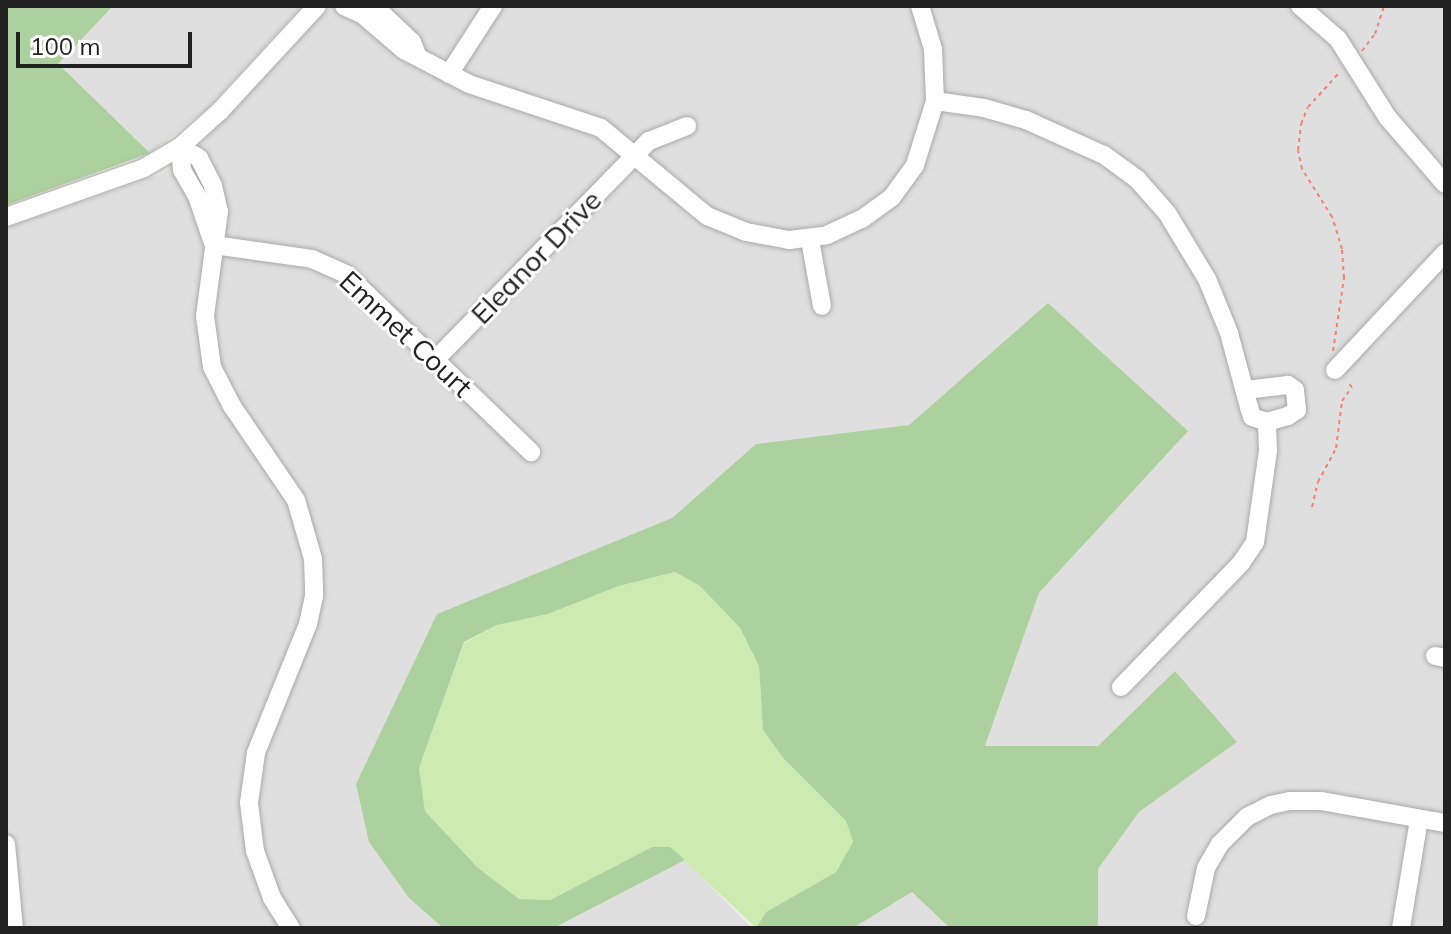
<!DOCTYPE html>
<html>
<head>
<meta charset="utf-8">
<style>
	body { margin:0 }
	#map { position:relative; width:1451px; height:934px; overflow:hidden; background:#f2efe9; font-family:Mulish,sans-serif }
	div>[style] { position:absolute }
	.residential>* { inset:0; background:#e0dfdf }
	.grass>* { inset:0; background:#cdebb0 }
	.forest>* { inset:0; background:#add19e }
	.path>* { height:2px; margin-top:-1px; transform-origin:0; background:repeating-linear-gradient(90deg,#fa8072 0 4px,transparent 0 8px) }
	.roads { filter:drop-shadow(0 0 2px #a9a9a9) drop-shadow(0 0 2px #a9a9a9) }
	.minor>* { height:18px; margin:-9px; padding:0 9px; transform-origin:9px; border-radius:9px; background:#fff }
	span { translate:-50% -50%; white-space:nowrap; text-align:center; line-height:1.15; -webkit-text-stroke:6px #fff; paint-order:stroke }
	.street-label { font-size:28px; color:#222 }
	.frame { position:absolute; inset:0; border:8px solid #222; pointer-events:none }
	.scale { position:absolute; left:16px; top:32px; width:176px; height:36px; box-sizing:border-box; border:4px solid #222; border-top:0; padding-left:10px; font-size:24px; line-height:28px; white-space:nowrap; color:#222; -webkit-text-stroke:6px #fff; paint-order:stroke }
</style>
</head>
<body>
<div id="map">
	<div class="residential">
		<div style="clip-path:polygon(113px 6px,302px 6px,205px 111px,150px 153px,57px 64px)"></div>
		<div style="clip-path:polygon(331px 6px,1445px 6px,1445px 928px,1098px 928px,1098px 869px,1139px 812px,1236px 742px,1175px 671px,1098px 746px,985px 747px,1039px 593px,1187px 431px,1048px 303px,909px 425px,756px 444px,672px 518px,437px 614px,409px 898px,443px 928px,6px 928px,6px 228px,161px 174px,187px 158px)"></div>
		<div style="clip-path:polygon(685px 860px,752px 928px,555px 928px)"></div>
		<div style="clip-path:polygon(912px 892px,950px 928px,853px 928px)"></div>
	</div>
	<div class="grass">
		<div style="clip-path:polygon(675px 572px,700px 586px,740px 628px,759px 666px,763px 730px,783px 758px,846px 821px,853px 843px,836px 872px,766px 912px,756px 928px,670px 847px,652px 847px,550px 900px,519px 899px,477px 867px,425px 811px,419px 768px,464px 643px,497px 625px,548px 614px,619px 586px)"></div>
	</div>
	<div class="forest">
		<div style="clip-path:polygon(6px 6px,113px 6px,58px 64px,150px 153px,6px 205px)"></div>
		<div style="clip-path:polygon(1048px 303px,1188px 431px,1039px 593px,985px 746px,1098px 746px,1175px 671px,1237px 742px,1139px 812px,1098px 869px,1098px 928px,950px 928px,912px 892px,853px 928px,756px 928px,766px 912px,836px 872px,853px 842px,846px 821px,783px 758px,763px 730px,759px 666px,740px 628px,700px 586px,675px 572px,619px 586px,548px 614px,497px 625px,464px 642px,419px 768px,425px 811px,477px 867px,519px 899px,550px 900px,652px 847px,670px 847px,685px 860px,554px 928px,443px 928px,409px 898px,369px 842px,356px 784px,437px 614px,672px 518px,756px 444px,909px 425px)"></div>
	</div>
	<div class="path">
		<div style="left:1362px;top:51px;width:21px;rotate:-53deg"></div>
		<div style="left:1375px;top:34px;width:29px;rotate:-72deg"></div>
		<div style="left:1333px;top:351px;width:74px;rotate:-81.4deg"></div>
		<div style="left:1344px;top:278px;width:29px;rotate:-94deg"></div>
		<div style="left:1342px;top:249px;width:34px;rotate:-107deg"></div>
		<div style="left:1332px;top:217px;width:57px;rotate:-122deg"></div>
		<div style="left:1302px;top:169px;width:19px;rotate:-102deg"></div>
		<div style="left:1298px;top:150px;width:26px;rotate:-83deg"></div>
		<div style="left:1301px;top:124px;width:18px;rotate:-68deg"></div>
		<div style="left:1308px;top:107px;width:47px;rotate:-47.6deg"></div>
		<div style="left:1312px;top:507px;width:26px;rotate:-77deg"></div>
		<div style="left:1318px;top:482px;width:38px;rotate:-62deg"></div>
		<div style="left:1336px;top:448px;width:47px;rotate:-82.7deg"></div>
		<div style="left:1342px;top:401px;width:17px;rotate:-54deg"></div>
		<div style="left:1352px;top:387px;width:8px;rotate:-135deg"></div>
	</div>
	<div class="roads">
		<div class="minor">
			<div style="left:344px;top:6px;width:21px;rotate:25deg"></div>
			<div style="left:363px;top:15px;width:54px;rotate:40.5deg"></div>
			<div style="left:404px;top:50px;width:73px;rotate:27.6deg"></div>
			<div style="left:469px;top:84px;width:139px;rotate:18.4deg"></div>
			<div style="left:601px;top:128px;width:138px;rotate:39.7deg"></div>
			<div style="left:707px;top:216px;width:42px;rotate:22.3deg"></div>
			<div style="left:746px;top:232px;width:44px;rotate:10.5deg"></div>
			<div style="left:789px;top:240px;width:38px;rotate:-7deg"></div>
			<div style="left:827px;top:235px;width:38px;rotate:-25deg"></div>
			<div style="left:862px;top:219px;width:37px;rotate:-36deg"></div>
			<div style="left:892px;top:197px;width:39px;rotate:-54deg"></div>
			<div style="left:915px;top:165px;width:67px;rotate:-72.6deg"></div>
			<div style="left:935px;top:101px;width:52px;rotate:-92.2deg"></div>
			<div style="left:933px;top:49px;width:45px;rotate:-106.8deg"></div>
			<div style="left:374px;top:6px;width:52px;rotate:43.5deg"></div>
			<div style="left:412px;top:42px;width:14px;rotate:69deg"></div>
			<div style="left:1300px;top:6px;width:50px;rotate:41deg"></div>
			<div style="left:1338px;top:39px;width:93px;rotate:57.7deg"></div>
			<div style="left:1388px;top:118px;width:87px;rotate:49.2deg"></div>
			<div style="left:449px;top:74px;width:81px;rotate:-57.1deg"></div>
			<div style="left:935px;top:101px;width:49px;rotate:8.1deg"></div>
			<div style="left:984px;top:108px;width:44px;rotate:15.9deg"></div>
			<div style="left:1026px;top:120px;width:85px;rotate:24.2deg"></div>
			<div style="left:1104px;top:155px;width:41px;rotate:36deg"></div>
			<div style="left:1137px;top:179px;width:45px;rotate:48.6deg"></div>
			<div style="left:1167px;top:213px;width:77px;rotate:58.8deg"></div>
			<div style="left:1207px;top:279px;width:58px;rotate:67.8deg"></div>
			<div style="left:1229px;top:333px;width:77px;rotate:74.9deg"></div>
			<div style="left:1249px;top:407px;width:10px;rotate:73deg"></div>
			<div style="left:1252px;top:417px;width:16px;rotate:18deg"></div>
			<div style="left:1267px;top:422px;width:22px;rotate:-16deg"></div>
			<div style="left:1288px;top:416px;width:11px;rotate:-34deg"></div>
			<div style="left:1297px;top:410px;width:20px;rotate:-96deg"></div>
			<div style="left:1295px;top:390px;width:9px;rotate:-144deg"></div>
			<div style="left:1288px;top:385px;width:43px;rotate:173.4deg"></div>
			<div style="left:180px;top:147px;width:22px;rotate:30deg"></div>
			<div style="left:199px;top:158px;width:31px;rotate:63deg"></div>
			<div style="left:213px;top:186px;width:26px;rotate:77deg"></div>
			<div style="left:219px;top:211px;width:106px;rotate:97.6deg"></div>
			<div style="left:205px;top:316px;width:51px;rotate:82.2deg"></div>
			<div style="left:212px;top:367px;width:44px;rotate:62.9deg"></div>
			<div style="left:232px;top:406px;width:114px;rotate:55.8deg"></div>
			<div style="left:296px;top:500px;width:61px;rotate:73.9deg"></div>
			<div style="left:313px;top:559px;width:37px;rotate:88deg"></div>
			<div style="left:314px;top:596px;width:29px;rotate:102deg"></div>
			<div style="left:308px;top:624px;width:139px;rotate:112deg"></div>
			<div style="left:256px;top:753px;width:50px;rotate:98deg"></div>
			<div style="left:249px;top:803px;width:48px;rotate:82.9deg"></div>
			<div style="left:255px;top:851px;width:50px;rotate:70.1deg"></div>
			<div style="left:272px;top:898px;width:36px;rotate:58deg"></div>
			<div style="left:180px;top:147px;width:23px;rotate:85deg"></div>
			<div style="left:182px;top:170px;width:30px;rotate:60deg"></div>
			<div style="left:197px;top:196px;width:50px;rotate:71.2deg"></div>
			<div style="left:6px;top:217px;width:146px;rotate:-19.5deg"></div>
			<div style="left:144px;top:168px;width:42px;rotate:-30.3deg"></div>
			<div style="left:180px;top:147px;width:54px;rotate:-42deg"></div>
			<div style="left:220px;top:111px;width:143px;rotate:-47.3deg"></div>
			<div style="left:810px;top:240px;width:67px;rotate:79.7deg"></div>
			<div style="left:214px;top:245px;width:99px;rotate:8.1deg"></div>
			<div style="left:312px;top:259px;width:37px;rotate:24deg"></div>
			<div style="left:346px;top:274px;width:257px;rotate:43.9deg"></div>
			<div style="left:436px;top:359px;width:305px;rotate:-45.7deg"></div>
			<div style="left:649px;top:141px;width:41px;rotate:-21.5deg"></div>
			<div style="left:1335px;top:370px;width:161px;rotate:-46.8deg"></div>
			<div style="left:1435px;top:656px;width:10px;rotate:11deg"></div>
			<div style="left:1121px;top:687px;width:173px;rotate:-45.9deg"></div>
			<div style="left:1241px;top:563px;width:25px;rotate:-56deg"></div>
			<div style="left:1255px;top:542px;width:92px;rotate:-81.9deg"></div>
			<div style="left:1268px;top:451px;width:29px;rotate:-92deg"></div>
			<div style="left:6px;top:844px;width:84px;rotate:84.6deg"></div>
			<div style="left:1196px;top:916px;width:49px;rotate:-78.2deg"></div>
			<div style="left:1206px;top:868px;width:28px;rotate:-60deg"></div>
			<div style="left:1220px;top:844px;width:38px;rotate:-45deg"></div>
			<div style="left:1247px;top:817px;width:27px;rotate:-27deg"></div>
			<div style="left:1271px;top:805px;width:19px;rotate:-12deg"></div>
			<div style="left:1290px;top:801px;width:31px"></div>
			<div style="left:1321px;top:801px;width:126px;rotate:10.1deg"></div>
			<div style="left:1401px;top:928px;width:110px;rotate:-80.6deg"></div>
		</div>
	</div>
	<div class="street-label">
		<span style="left:536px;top:257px;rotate:-46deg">Eleanor Drive</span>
		<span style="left:406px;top:334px;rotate:43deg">Emmet Court</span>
	</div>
	<div class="frame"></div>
	<div class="scale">100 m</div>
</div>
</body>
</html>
